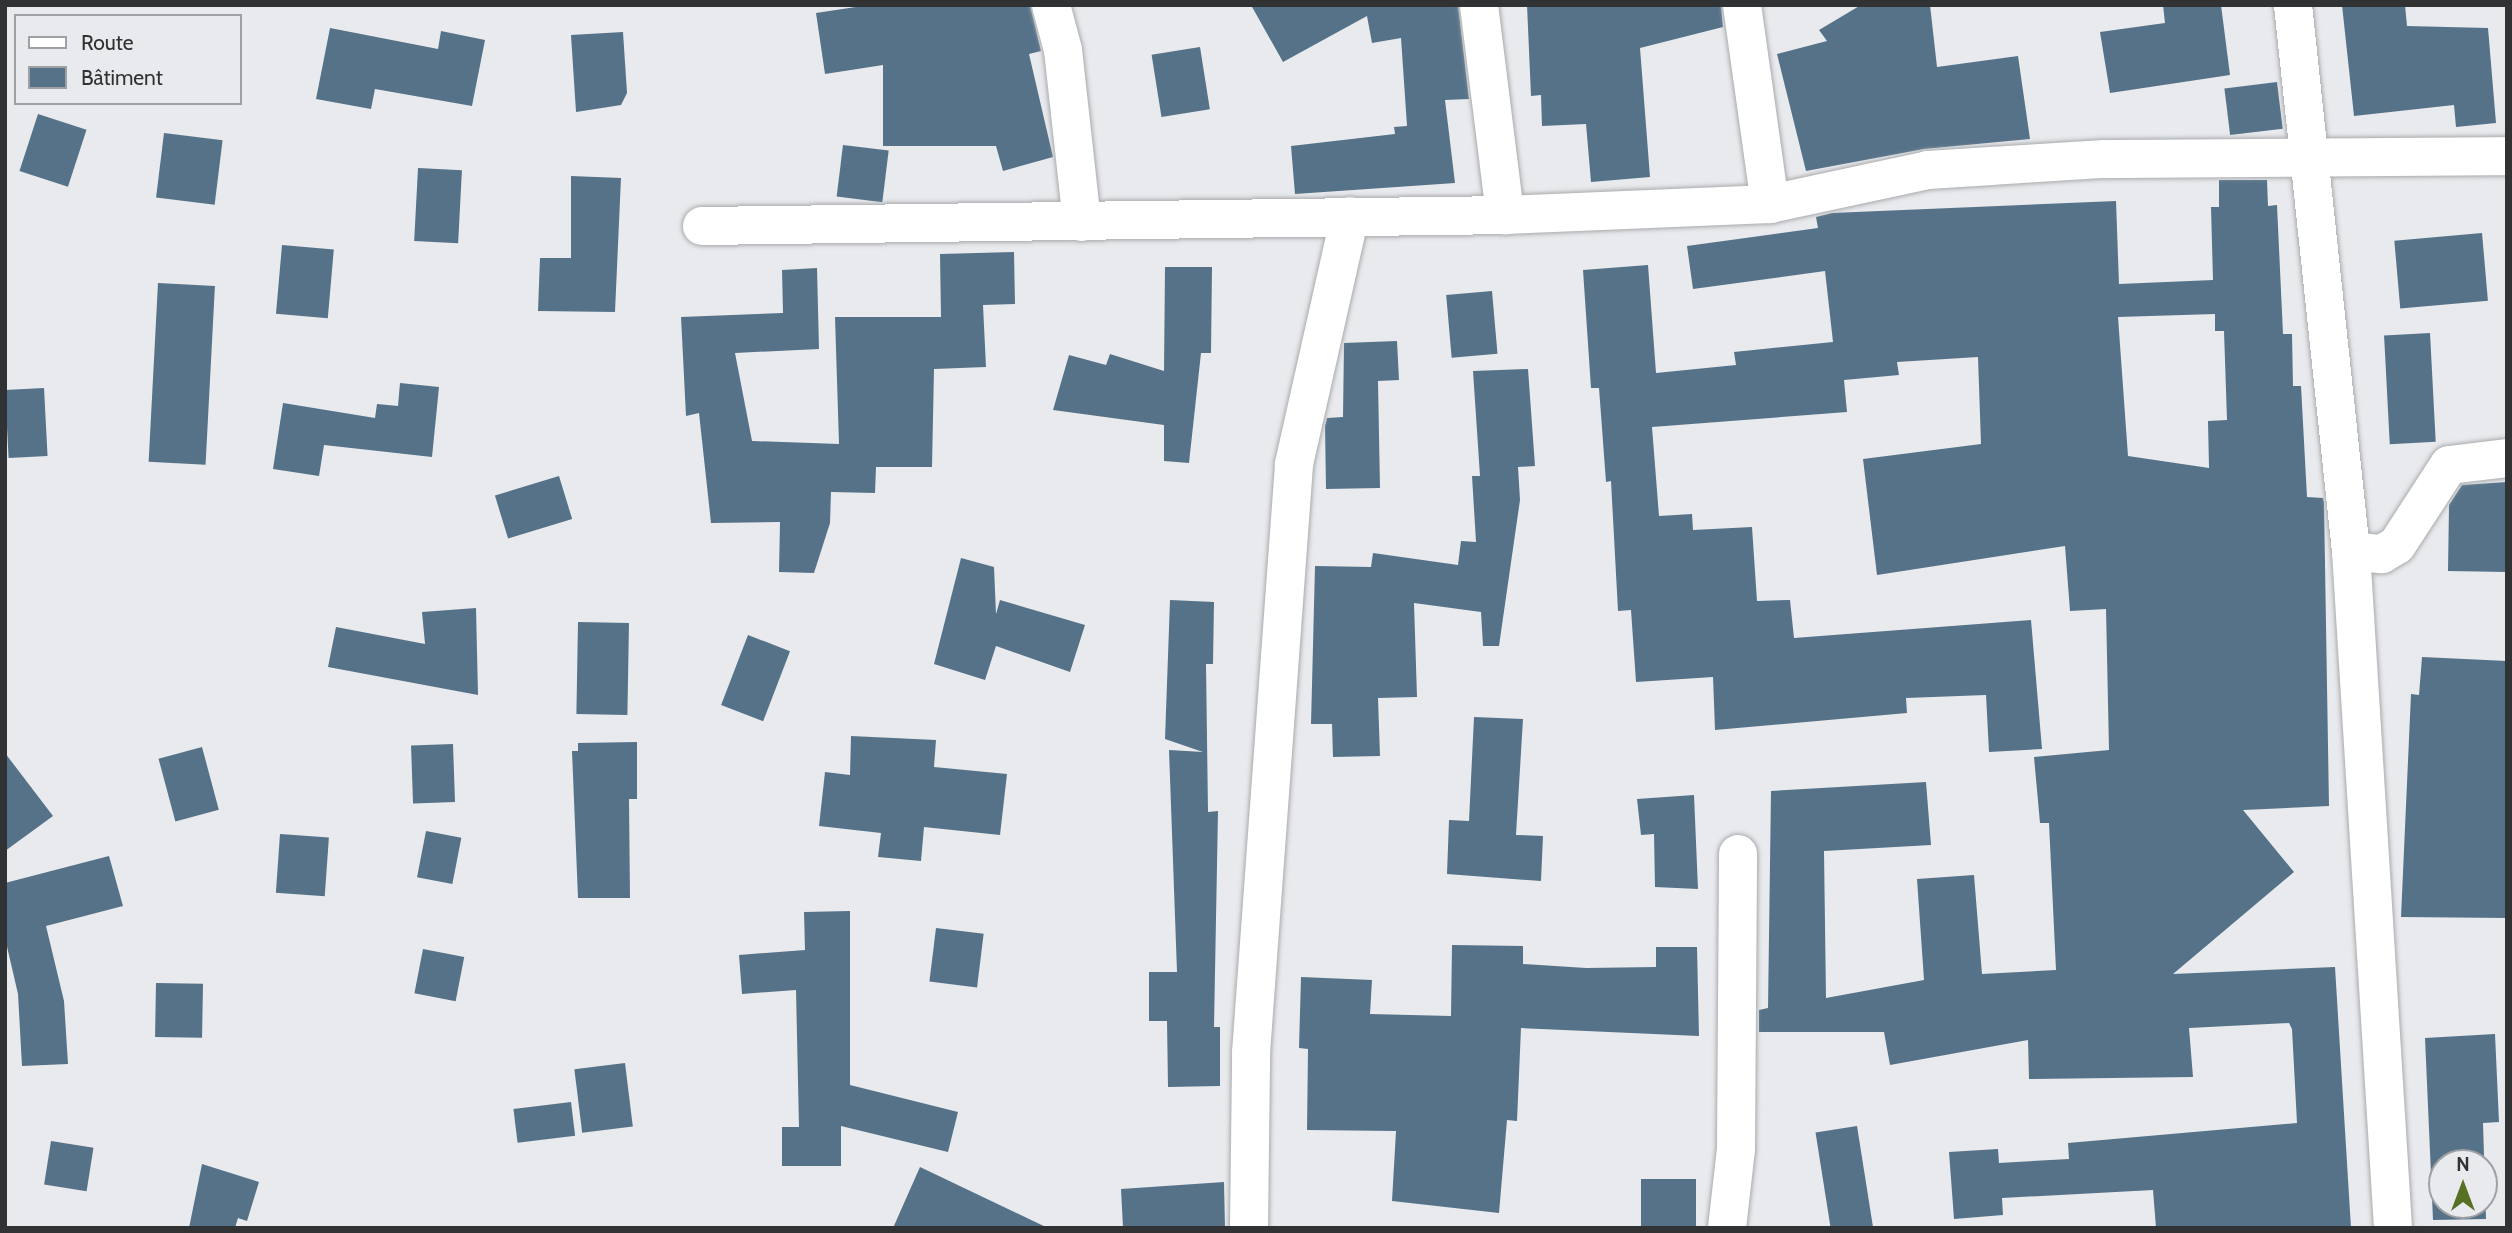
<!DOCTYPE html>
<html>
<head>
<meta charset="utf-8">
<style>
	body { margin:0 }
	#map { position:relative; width:2512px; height:1233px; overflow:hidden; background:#e8eaed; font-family:Cabin,sans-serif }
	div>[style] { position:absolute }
	.building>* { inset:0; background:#567289; transform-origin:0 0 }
	.roads { filter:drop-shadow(0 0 2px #a9abad) drop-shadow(0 0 2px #a9abad) }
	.minor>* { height:38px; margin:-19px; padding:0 19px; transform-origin:19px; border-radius:19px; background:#fff }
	span { translate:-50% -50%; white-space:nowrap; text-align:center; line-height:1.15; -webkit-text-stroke:7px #e8eaed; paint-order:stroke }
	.frame { position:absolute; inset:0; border:7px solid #313233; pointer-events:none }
	.legend { position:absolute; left:14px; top:14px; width:228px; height:91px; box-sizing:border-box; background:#e8eaed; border:2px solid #9fa0a3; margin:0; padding:9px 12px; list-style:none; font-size:21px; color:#313233 }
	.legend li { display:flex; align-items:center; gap:14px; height:35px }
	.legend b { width:35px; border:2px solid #9fa0a3 }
	.north { position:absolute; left:2428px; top:1149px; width:70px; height:70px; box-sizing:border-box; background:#e8eaed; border:2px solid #9fa0a3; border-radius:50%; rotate:0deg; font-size:19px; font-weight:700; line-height:28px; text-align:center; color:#313233 }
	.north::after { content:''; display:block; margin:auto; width:24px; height:32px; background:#577023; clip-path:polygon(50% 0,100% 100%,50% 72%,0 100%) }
</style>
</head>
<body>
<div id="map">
	<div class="building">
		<div style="clip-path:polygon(869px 5px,1030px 5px,1041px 51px,1029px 54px,1053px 157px,1003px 171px,996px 146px,883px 146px,883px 65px,825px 74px,816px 13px)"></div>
		<div style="clip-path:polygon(1251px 5px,1458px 5px,1469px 99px,1445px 100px,1455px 183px,1295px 194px,1291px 146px,1395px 134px,1394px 127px,1407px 126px,1401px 38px,1372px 43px,1367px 16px,1283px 62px)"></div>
		<div style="clip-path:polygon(1527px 5px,1721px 5px,1723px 27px,1640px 48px,1650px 177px,1591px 182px,1586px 124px,1542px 126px,1541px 95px,1531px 96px)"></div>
		<div style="clip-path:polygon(1861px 5px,1930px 5px,1937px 67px,2018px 56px,2030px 139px,1924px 149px,1806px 171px,1777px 54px,1827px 41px,1819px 30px)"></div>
		<div style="clip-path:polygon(2163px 5px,2221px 5px,2230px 75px,2110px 93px,2100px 32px,2165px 23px)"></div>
		<div style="clip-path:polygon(2342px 5px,2405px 5px,2407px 26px,2488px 28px,2496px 123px,2456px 127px,2454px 105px,2354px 116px)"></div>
		<div style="clip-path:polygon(330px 28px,438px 49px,441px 31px,485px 40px,472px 106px,375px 89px,371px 109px,316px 99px)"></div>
		<div style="clip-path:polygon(623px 32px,627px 93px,621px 105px,576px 112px,571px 35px)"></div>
		<div style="left:1200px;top:47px;width:63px;height:49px;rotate:81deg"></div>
		<div style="left:2277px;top:82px;width:47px;height:53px;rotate:83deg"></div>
		<div style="left:38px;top:114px;width:51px;height:60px;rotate:18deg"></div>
		<div style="left:164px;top:133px;width:59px;height:65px;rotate:7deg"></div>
		<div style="left:843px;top:145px;width:46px;height:52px;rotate:7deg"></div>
		<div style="left:418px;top:168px;width:44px;height:73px;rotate:3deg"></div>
		<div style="clip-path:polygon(571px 176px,621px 178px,615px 312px,538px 311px,540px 258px,571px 258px)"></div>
		<div style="clip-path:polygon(evenodd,2219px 180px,2267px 180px,2268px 206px,2277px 205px,2283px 334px,2292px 334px,2293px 386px,2301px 386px,2307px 497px,2323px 498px,2324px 503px,2329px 806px,2243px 810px,2294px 872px,2173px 974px,2335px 967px,2351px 1228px,2156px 1228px,2153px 1190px,2002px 1198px,2003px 1215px,1954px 1219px,1949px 1152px,1998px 1149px,1999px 1163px,2069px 1159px,2068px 1143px,2297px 1123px,2292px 1029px,2289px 1023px,2189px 1028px,2193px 1077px,2029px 1079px,2028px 1040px,1890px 1065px,1884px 1032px,1759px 1032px,1759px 1010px,1768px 1008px,1771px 791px,1926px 782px,1931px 845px,1824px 851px,1826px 998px,1924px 980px,1917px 879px,1974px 875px,1982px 974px,2056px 970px,2049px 823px,2040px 823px,2034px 757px,2109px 750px,2106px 609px,2070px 611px,2065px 546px,1877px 575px,1863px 459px,1981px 444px,1978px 357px,1897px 362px,1899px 375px,1844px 380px,1847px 412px,1652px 427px,1659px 516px,1692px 514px,1693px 530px,1752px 527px,1757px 601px,1790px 600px,1794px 638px,2031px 620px,2042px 749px,1989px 752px,1986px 695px,1906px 698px,1907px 713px,1715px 730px,1713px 677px,1636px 682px,1631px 610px,1618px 611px,1611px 481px,1606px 482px,1599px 388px,1591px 388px,1583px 270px,1648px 265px,1656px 373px,1736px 365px,1734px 352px,1833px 342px,1825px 271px,1693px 289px,1687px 246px,1818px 228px,1816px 217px,1832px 213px,2116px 201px,2119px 284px,2213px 280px,2211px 207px,2219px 207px,2219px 180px,2215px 314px,2215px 331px,2224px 331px,2227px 420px,2208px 421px,2209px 468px,2128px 456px,2118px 317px,2215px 314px)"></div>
		<div style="left:2482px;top:233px;width:68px;height:88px;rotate:85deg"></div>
		<div style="left:282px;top:245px;width:52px;height:69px;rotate:5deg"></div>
		<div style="clip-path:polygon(1014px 252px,1015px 304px,983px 305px,986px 367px,934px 369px,932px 467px,876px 467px,875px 493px,831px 492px,830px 523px,814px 573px,779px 572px,780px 522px,711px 523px,699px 413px,686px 416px,681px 317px,783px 313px,782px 270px,817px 268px,819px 349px,735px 353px,752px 441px,839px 444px,835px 317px,941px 317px,940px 254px)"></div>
		<div style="clip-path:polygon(1165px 267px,1212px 267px,1211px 353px,1201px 353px,1189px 463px,1164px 461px,1164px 425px,1053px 410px,1069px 355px,1106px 365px,1110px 354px,1164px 371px)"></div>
		<div style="left:158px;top:283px;width:57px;height:179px;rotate:3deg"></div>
		<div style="left:1492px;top:291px;width:63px;height:46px;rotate:85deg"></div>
		<div style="left:2430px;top:333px;width:109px;height:46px;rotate:87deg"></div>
		<div style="clip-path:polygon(1397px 341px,1399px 380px,1378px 381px,1380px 488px,1326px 489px,1325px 426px,1327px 418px,1343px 417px,1344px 343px)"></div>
		<div style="clip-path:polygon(1528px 369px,1535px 466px,1518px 467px,1520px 500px,1499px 646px,1483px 646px,1481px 612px,1414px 603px,1417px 697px,1378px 698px,1380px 756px,1333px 757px,1332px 724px,1311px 724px,1315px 566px,1371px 567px,1373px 553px,1458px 565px,1461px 541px,1476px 542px,1472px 476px,1480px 476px,1473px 371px)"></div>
		<div style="clip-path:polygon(400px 383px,439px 387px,432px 457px,324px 445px,319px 476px,273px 469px,283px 403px,375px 418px,377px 404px,398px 406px)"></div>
		<div style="left:44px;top:388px;width:68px;height:39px;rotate:87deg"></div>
		<div style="left:559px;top:476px;width:45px;height:67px;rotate:73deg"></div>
		<div style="clip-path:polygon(2507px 482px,2507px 572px,2448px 571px,2449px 505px,2462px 485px)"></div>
		<div style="clip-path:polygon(961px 558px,994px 567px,996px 614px,1000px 600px,1085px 625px,1070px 672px,996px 646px,985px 680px,934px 664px)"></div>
		<div style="clip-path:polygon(1170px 600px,1214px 602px,1213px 664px,1206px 664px,1208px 812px,1218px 811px,1214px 1027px,1220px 1027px,1220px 1086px,1168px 1087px,1167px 1021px,1149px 1021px,1149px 972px,1177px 972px,1169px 750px,1203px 752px,1165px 739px)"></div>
		<div style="clip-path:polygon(476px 608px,478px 695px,328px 667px,336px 627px,425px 644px,422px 612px)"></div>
		<div style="left:578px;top:622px;width:51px;height:92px;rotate:1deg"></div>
		<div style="left:748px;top:635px;width:45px;height:75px;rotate:21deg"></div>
		<div style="clip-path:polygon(2422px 657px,2507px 661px,2507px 918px,2401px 917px,2411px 694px,2419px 695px)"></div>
		<div style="clip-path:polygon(1474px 717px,1523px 719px,1516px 835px,1543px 836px,1541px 881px,1447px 874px,1449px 820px,1469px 821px)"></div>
		<div style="clip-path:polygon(851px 736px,936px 740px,934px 767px,1007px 774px,1000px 835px,924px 827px,921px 861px,878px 857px,881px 833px,819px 826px,825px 772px,850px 775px)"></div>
		<div style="clip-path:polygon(637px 742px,637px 799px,629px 799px,630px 898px,578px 898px,572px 751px,578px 751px,578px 743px)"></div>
		<div style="left:453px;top:744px;width:58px;height:42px;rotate:88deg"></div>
		<div style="left:202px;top:747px;width:65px;height:45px;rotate:75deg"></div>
		<div style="clip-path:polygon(5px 753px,53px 816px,5px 851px)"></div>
		<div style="clip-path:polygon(1694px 795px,1698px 889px,1655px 887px,1654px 834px,1641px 835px,1637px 799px)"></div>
		<div style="left:426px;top:831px;width:36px;height:47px;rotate:11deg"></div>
		<div style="left:280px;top:834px;width:49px;height:59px;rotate:4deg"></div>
		<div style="clip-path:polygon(109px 856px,123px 906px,46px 926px,64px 1001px,68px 1064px,22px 1066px,18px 994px,5px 938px,5px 883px)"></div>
		<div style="clip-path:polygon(850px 911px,850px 1085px,958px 1112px,948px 1152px,841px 1126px,841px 1166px,782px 1166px,782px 1127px,799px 1127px,796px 990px,742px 994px,739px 955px,805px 950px,804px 912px)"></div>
		<div style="left:936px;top:928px;width:48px;height:54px;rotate:7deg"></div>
		<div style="clip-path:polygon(1452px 945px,1523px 946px,1523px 964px,1586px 968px,1656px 967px,1656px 947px,1697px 947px,1699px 1036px,1521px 1028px,1517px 1121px,1507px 1120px,1499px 1213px,1392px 1201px,1396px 1131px,1307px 1130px,1308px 1049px,1299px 1048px,1301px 977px,1372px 980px,1370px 1014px,1451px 1016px)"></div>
		<div style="left:423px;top:949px;width:42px;height:45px;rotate:11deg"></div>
		<div style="left:156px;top:983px;width:47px;height:54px;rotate:1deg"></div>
		<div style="clip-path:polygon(evenodd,2495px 1034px,2499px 1122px,2483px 1123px,2486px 1219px,2433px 1220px,2425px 1038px,2495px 1034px,2442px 1163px,2484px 1163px,2484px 1205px,2442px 1205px,2442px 1163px)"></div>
		<div style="left:625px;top:1063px;width:64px;height:51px;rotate:83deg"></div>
		<div style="left:571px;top:1102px;width:34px;height:58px;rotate:83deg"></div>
		<div style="left:1857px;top:1126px;width:103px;height:42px;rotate:81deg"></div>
		<div style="left:51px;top:1141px;width:43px;height:44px;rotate:9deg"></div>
		<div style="clip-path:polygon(202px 1164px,259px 1182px,247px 1221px,238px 1218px,235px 1228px,189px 1228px)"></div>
		<div style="clip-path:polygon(920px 1167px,1048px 1228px,893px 1228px)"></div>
		<div style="left:1641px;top:1179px;width:55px;height:49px"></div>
		<div style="clip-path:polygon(1224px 1182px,1225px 1228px,1123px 1228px,1121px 1189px)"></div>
	</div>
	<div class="roads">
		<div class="minor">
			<div style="left:1051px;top:5px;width:47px;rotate:75.1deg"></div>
			<div style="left:1063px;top:50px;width:173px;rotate:83.7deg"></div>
			<div style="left:1479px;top:5px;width:212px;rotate:82.9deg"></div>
			<div style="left:1742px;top:5px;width:201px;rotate:82deg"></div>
			<div style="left:2293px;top:5px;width:549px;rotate:83.94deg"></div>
			<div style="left:2351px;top:551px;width:678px;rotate:86.45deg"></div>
			<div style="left:702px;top:226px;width:803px;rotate:-0.78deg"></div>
			<div style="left:1505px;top:215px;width:265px;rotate:-2.4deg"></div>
			<div style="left:1770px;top:204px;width:162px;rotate:-12.1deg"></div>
			<div style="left:1928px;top:170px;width:177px;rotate:-3.6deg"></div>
			<div style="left:2105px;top:159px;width:402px;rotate:-0.4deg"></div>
			<div style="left:2351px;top:551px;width:31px;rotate:6deg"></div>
			<div style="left:2382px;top:554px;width:17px;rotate:-31deg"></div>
			<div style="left:2397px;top:545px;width:95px;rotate:-57deg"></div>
			<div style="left:2449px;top:465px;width:58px;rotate:-6.9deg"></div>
			<div style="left:1249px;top:1228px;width:175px;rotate:-89.3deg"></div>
			<div style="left:1251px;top:1053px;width:591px;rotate:-85.82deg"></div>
			<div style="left:1294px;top:464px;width:254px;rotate:-77.3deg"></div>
			<div style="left:1727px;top:1228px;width:80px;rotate:-83.5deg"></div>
			<div style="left:1736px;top:1149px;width:295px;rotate:-89.6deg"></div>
		</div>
	</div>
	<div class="frame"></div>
	<ul class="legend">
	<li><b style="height:9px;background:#fff"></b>Route</li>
	<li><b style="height:19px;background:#567289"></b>Bâtiment</li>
	</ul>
	<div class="north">N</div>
</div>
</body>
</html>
